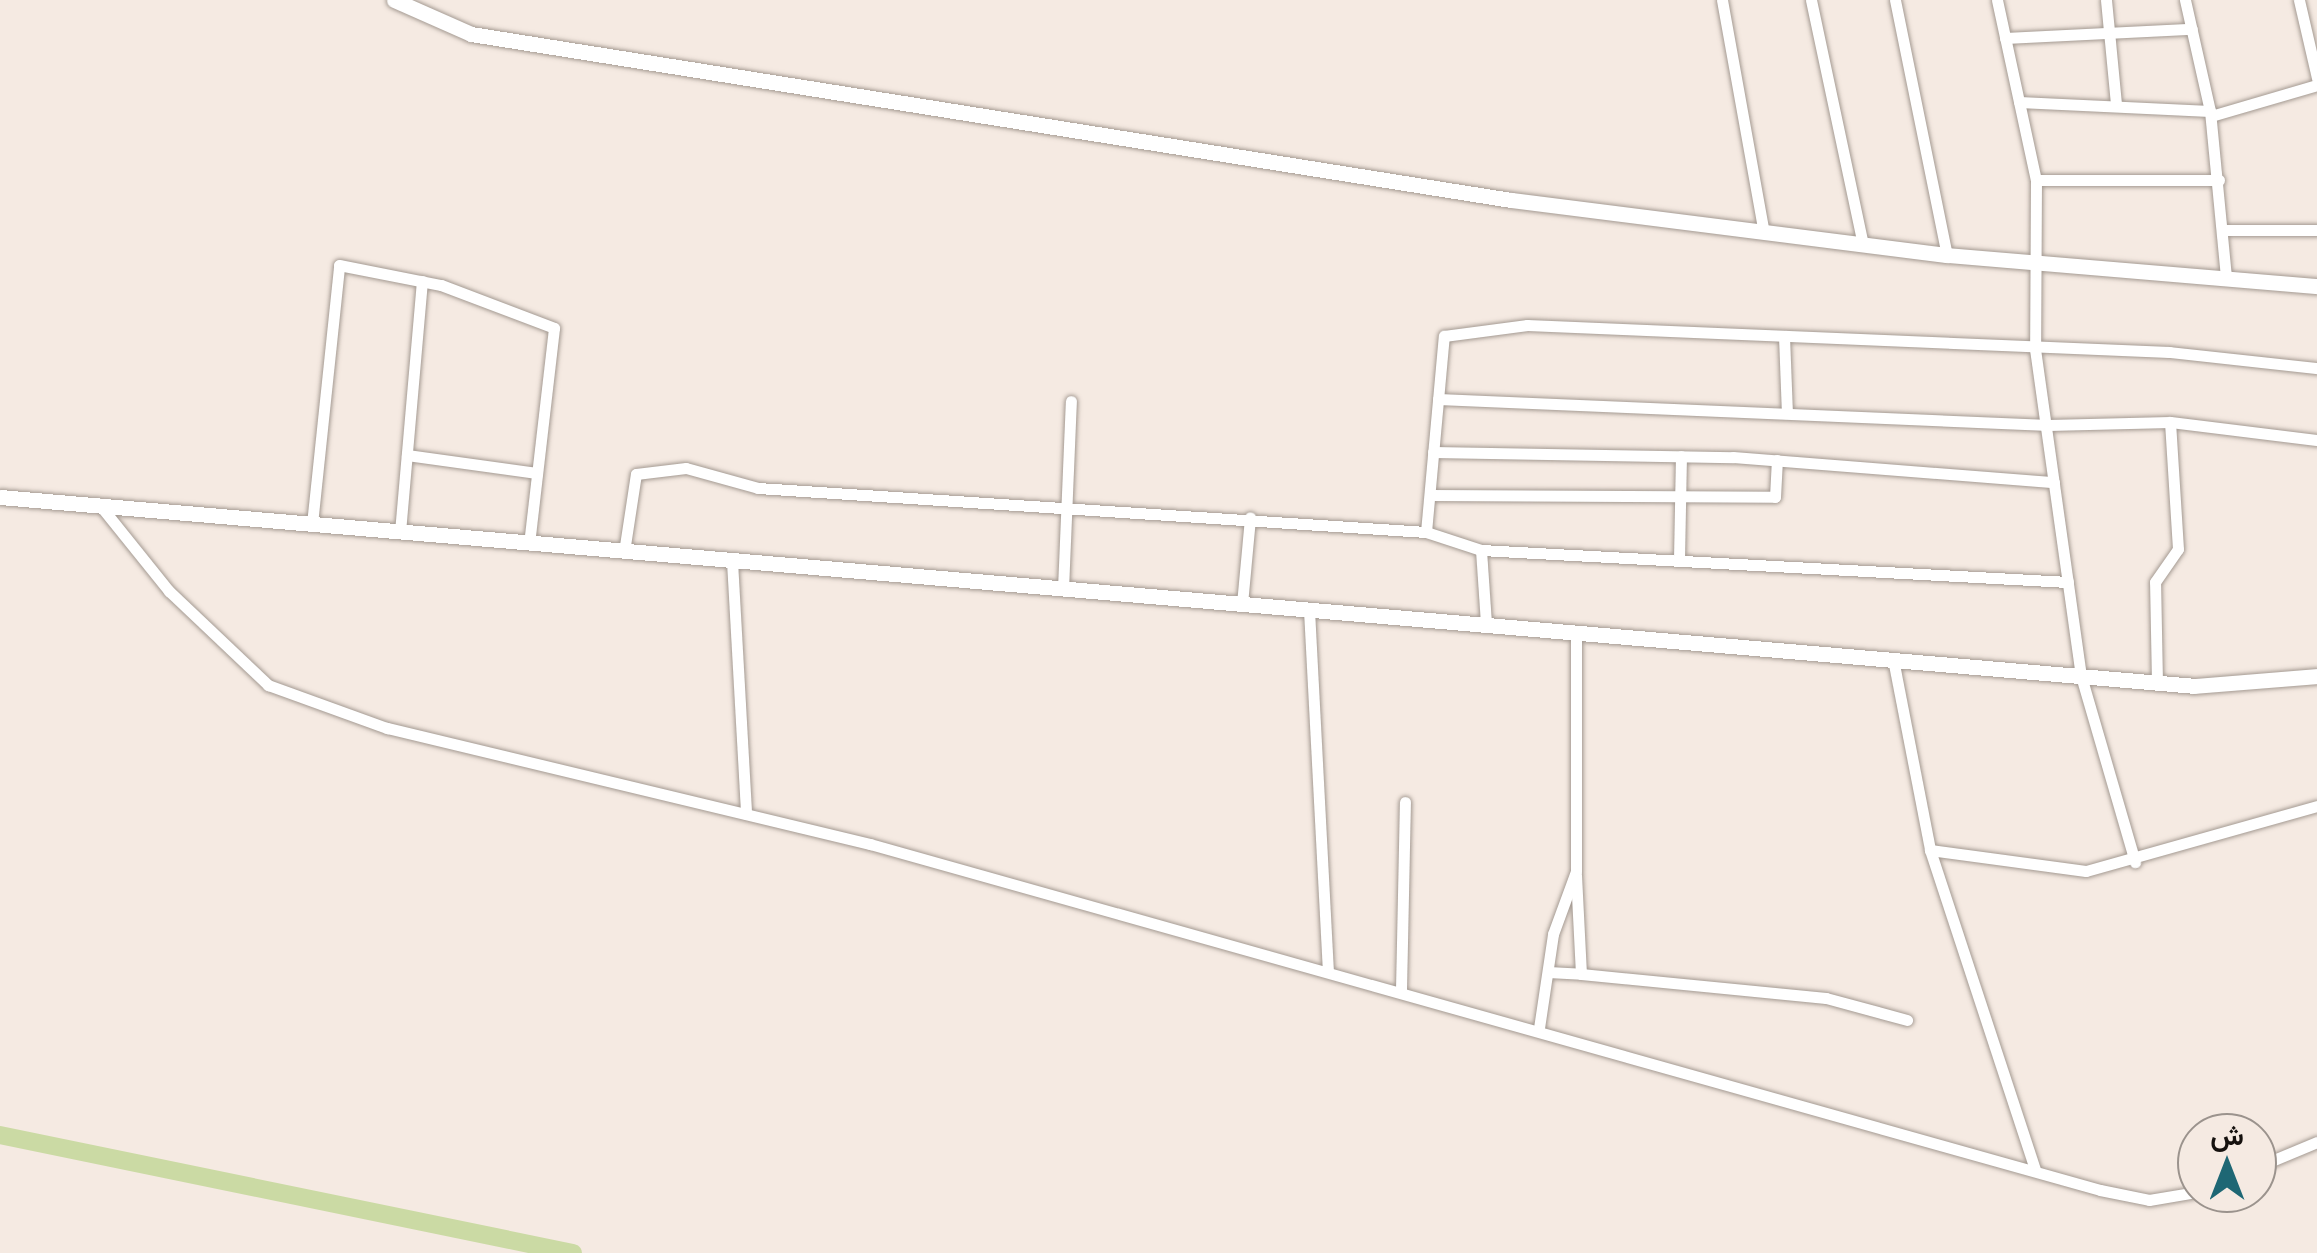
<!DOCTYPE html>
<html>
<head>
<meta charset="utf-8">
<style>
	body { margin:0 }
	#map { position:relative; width:2317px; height:1253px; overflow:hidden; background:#f5eae2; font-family:Merriweather,Vazirmatn,serif }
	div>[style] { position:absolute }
	.river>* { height:18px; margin:-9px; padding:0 9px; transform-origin:9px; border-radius:9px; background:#cbdaa4 }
	.roads { filter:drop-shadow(0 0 2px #a49a92) drop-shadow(0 0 2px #a49a92) }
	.street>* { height:11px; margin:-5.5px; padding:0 5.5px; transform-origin:5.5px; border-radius:5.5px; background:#fff }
	.secondary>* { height:15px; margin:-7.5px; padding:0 7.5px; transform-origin:7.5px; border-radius:7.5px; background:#fff }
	span { translate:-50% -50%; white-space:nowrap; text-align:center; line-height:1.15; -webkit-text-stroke:10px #f5eae2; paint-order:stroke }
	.north { position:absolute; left:2177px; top:1113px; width:100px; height:100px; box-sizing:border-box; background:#f5eae2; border:2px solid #9b938d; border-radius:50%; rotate:0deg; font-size:28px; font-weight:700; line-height:40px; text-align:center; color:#15110e }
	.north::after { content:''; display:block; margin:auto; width:35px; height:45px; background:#1e6774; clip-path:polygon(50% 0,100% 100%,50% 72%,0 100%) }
</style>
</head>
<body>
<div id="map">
	<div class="river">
		<div style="left:0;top:1135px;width:585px;rotate:11.64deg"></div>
	</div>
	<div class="roads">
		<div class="street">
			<div style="left:1722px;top:0;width:237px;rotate:79.8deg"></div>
			<div style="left:1811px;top:0;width:250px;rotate:78deg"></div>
			<div style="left:1895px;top:0;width:260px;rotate:78.5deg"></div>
			<div style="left:1997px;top:0;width:184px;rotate:77.8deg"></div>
			<div style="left:2036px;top:180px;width:169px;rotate:90.3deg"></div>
			<div style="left:2035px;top:349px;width:330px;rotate:82deg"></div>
			<div style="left:2081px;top:676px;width:194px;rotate:73.8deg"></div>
			<div style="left:2106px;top:0;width:103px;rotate:84.5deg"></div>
			<div style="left:2185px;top:0;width:114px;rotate:77.3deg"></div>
			<div style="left:2210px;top:111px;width:168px;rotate:84.5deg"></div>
			<div style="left:2299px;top:0;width:80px;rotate:77deg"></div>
			<div style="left:2005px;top:38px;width:187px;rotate:-2.8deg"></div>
			<div style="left:2019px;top:102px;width:191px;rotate:2.7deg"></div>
			<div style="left:2211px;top:116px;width:110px;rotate:-16.3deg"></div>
			<div style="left:2036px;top:180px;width:183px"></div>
			<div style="left:2226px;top:230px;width:91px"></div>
			<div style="left:1784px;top:336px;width:77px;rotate:87.8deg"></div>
			<div style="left:1438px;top:399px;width:611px;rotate:2.44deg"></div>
			<div style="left:2048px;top:425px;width:122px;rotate:-1.4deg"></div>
			<div style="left:2170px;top:422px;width:148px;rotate:7deg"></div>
			<div style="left:1433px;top:452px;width:300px;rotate:1deg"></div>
			<div style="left:1733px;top:457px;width:322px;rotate:4.5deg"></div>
			<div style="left:407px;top:455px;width:131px;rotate:7.9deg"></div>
			<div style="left:1430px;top:495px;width:345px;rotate:0.3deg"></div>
			<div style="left:1775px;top:497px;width:37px;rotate:-87deg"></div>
			<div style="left:99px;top:504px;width:112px;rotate:51.2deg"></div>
			<div style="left:169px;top:591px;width:137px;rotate:43.5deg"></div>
			<div style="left:268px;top:685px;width:127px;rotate:19.9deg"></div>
			<div style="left:387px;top:728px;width:497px;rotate:13.5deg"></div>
			<div style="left:870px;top:844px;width:1278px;rotate:15.71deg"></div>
			<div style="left:2100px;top:1190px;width:50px;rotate:11.5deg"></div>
			<div style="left:2149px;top:1200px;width:49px;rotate:-9.5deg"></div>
			<div style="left:312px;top:524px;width:260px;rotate:-84deg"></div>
			<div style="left:339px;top:265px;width:104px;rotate:11.1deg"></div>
			<div style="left:441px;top:285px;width:121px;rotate:20.8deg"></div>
			<div style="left:554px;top:328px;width:217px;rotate:96.6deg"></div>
			<div style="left:400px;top:532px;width:252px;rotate:-85deg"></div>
			<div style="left:1426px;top:532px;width:58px;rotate:18.1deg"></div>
			<div style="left:1481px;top:550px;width:588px;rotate:3.12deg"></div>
			<div style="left:1481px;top:550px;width:74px;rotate:86.1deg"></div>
			<div style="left:624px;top:552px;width:79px;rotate:-81.3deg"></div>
			<div style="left:636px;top:474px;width:50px;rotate:-6.8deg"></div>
			<div style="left:686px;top:468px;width:75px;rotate:15.5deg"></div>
			<div style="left:758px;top:488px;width:669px;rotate:3.77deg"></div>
			<div style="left:1426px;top:532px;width:197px;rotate:-84.8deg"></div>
			<div style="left:1444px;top:336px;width:84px;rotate:-7.5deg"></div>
			<div style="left:1527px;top:325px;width:643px;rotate:2.41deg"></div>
			<div style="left:2169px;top:352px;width:149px;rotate:6.2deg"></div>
			<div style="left:1679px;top:559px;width:103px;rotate:-88.9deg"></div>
			<div style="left:732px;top:561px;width:253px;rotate:86.8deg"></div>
			<div style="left:1063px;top:589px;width:188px;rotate:-87.6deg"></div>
			<div style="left:1242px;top:604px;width:87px;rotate:-84.7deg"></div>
			<div style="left:1309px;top:610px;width:361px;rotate:87deg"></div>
			<div style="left:1893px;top:659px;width:195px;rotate:79deg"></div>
			<div style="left:1930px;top:850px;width:337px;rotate:71.8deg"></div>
			<div style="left:2157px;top:683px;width:101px;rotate:-91.1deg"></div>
			<div style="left:2155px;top:582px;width:40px;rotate:-55.1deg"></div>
			<div style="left:2178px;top:549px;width:127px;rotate:-93.6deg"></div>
			<div style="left:1930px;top:850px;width:157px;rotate:7.7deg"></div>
			<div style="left:2086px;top:871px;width:240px;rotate:-15.7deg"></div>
			<div style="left:1548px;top:972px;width:33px;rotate:3deg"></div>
			<div style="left:1581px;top:974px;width:99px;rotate:-92.9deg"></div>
			<div style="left:1581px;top:974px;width:246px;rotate:5.6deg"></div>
			<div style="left:1826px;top:998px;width:84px;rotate:15.2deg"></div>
			<div style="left:1401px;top:990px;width:188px;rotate:-88.8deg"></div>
			<div style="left:1539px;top:1028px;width:95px;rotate:-81.5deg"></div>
			<div style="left:1553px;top:934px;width:67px;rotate:-69.9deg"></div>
			<div style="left:1576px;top:871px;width:239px;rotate:-90deg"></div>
			<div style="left:2257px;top:1167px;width:65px;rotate:-22.6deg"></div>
		</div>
		<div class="secondary">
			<div style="left:394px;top:0;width:84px;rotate:23.8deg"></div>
			<div style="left:471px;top:34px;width:1053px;rotate:9.07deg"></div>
			<div style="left:1511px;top:200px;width:439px;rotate:7.2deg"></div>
			<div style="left:1947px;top:255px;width:371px;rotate:4.8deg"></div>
			<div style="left:0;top:497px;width:2202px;rotate:4.92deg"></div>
			<div style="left:2194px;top:686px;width:123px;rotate:-4.6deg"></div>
		</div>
	</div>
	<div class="north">ش</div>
</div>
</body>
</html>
